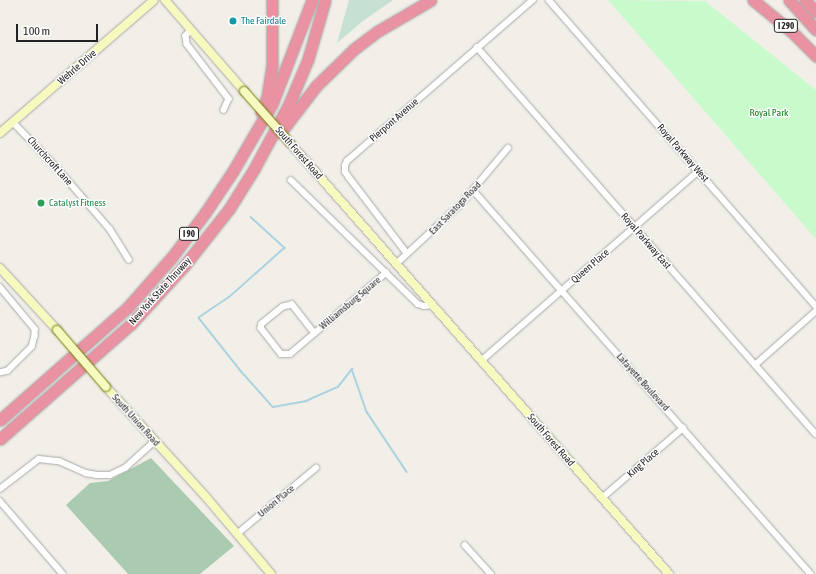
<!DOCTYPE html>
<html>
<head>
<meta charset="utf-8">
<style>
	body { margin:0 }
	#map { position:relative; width:816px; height:574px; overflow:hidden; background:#f2efe9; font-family:"Asap Condensed",sans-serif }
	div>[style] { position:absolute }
	.wetland>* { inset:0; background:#c6e0d4 }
	.cemetery>* { inset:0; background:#aacbaf }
	.park>* { inset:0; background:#c8facc }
	.stream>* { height:1.5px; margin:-0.75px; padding:0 0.75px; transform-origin:0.75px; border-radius:0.75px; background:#aad3df }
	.roads { filter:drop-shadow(0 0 1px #a9a9a9) drop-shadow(0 0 1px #a9a9a9) }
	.street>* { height:5.5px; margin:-2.75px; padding:0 2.75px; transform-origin:2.75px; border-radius:2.75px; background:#fff }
	.secondary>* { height:8px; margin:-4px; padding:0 4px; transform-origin:4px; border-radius:4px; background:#f7fabf }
	.highway>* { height:11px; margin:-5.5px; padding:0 5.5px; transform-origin:5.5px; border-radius:5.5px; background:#e892a2 }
	.bridges { filter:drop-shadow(0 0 1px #707d05) drop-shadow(0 0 1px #707d05) }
	.secondary-bridge>* { height:8px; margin:-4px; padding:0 4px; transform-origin:4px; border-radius:4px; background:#f7fabf }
	.dots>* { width:11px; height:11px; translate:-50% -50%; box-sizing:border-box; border:2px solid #fff; border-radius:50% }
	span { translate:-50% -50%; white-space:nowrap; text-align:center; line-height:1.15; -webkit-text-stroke:3px #fff; paint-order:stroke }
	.shield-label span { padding:1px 3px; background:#fff; border:1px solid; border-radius:3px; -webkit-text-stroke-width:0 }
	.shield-label { font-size:9px; color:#222; font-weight:700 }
	.culture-label { font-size:10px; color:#0d838f }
	.left { translate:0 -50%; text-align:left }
	.street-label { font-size:10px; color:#222 }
	.park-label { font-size:10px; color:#0c8416 }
	.leisure-label { font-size:10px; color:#27864d }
	.scale { position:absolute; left:16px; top:24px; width:82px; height:18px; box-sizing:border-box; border:2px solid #222; border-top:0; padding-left:5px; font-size:12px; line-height:14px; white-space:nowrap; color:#222; -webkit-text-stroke:3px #fff; paint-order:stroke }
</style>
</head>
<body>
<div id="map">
	<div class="wetland">
		<div style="clip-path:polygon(349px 0,393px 0,363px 21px,337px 43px)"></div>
	</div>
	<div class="cemetery">
		<div style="clip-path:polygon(151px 458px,234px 546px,200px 574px,128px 574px,66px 505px,90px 483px,108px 481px)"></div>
	</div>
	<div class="park">
		<div style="clip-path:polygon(608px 0,705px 1px,816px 90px,816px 239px)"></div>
	</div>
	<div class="stream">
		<div style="left:251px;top:217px;width:46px;rotate:42.4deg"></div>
		<div style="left:285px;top:248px;width:74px;rotate:138.3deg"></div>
		<div style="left:230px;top:297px;width:37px;rotate:146deg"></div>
		<div style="left:199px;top:318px;width:68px;rotate:51.6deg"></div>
		<div style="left:241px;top:371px;width:48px;rotate:48.4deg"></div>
		<div style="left:273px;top:407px;width:34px;rotate:-10deg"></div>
		<div style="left:306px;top:401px;width:35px;rotate:-24deg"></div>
		<div style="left:338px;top:387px;width:23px;rotate:-52deg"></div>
		<div style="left:352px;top:369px;width:46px;rotate:70.8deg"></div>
		<div style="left:367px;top:412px;width:72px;rotate:56.3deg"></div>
	</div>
	<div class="roads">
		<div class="street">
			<div style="left:549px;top:0;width:406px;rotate:48.9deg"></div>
			<div style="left:191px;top:30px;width:8px;rotate:130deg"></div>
			<div style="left:186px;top:36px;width:8px;rotate:83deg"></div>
			<div style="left:187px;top:44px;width:69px;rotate:52.6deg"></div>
			<div style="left:229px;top:99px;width:12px;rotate:114deg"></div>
			<div style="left:477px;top:47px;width:514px;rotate:48.78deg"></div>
			<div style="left:13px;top:122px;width:66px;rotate:46.2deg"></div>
			<div style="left:59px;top:170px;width:78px;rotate:49.2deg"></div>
			<div style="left:110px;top:229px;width:36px;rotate:58deg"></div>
			<div style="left:291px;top:180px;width:177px;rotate:44.3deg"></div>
			<div style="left:418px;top:304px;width:6px;rotate:18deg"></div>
			<div style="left:424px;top:306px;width:9px;rotate:-6deg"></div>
			<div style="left:474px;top:191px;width:510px;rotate:48.66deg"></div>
			<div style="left:407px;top:254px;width:96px;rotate:-127.3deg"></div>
			<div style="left:349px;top:178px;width:7px;rotate:-124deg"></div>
			<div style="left:345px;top:172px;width:6px;rotate:-90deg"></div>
			<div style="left:345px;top:166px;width:5px;rotate:-68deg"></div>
			<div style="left:347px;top:161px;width:246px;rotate:-40.9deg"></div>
			<div style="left:396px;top:264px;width:88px;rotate:-42.7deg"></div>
			<div style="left:461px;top:204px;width:73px;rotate:-50deg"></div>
			<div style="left:0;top:287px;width:55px;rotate:50.2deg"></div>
			<div style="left:35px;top:329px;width:7px;rotate:90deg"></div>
			<div style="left:35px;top:336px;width:11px;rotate:105deg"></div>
			<div style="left:32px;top:347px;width:34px;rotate:135deg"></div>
			<div style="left:8px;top:371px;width:8px;rotate:166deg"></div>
			<div style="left:314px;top:333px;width:36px;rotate:-128deg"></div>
			<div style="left:292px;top:305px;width:9px;rotate:167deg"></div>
			<div style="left:283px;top:307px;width:27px;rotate:141deg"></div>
			<div style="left:262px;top:324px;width:4px;rotate:104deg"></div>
			<div style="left:261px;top:328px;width:33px;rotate:52deg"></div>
			<div style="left:281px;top:354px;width:9px"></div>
			<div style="left:290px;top:354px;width:126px;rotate:-40.2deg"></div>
			<div style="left:481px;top:361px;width:289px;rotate:-41.1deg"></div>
			<div style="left:755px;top:365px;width:81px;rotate:-41.5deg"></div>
			<div style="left:0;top:489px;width:49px;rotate:-37.6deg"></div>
			<div style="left:39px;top:459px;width:20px;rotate:6deg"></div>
			<div style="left:59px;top:461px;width:30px;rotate:24deg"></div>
			<div style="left:86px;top:473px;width:11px;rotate:10deg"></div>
			<div style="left:97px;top:475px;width:13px"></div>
			<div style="left:110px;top:475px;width:17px;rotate:-25deg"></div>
			<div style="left:125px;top:468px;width:40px;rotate:-42deg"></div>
			<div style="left:602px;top:498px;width:107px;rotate:-40.8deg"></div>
			<div style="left:0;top:501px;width:96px;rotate:49.2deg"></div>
			<div style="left:237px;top:534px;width:103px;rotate:-39.9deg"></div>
			<div style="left:465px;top:545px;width:39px;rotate:48deg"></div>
		</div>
		<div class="secondary">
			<div style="left:165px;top:0;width:121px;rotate:49deg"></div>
			<div style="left:0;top:133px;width:203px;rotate:-40.8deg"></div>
			<div style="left:290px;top:143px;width:574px;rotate:48.67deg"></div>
			<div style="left:0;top:268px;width:84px;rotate:47.4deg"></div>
			<div style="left:106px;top:387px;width:149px;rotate:47.7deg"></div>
			<div style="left:206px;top:497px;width:101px;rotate:49.8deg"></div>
		</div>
		<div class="highway">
			<div style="left:753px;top:0;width:52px;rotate:39.5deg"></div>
			<div style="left:793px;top:33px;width:33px;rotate:45deg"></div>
			<div style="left:789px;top:0;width:40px;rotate:48deg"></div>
			<div style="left:805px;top:0;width:16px;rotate:47deg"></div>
			<div style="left:261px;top:112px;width:16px;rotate:-68deg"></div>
			<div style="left:267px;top:97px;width:33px;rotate:-81deg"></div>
			<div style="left:272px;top:64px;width:64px;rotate:-90deg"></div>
			<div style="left:281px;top:132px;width:58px;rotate:-52.7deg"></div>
			<div style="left:316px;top:86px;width:53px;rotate:-44.2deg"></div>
			<div style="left:354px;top:49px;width:30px;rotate:-37deg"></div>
			<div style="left:378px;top:31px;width:61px;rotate:-30.3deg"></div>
			<div style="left:0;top:420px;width:169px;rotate:-41.4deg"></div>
			<div style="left:127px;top:308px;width:68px;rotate:-48.6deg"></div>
			<div style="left:172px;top:257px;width:55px;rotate:-53.1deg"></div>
			<div style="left:205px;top:213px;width:50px;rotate:-56.3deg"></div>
			<div style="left:233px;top:171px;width:78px;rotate:-59.8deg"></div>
			<div style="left:272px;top:104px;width:111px;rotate:-69deg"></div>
			<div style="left:0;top:439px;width:174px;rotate:-41.3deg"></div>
			<div style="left:131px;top:324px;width:79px;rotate:-47.6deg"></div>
			<div style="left:184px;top:266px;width:73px;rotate:-51.7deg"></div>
			<div style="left:229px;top:209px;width:47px;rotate:-58deg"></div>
			<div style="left:254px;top:169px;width:74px;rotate:-61.7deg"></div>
			<div style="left:289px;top:104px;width:49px;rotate:-67.1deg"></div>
			<div style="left:308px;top:59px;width:61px;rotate:-73.9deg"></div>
		</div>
	</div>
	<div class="bridges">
		<div class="secondary-bridge">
			<div style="left:244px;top:91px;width:69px;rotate:48.5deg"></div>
			<div style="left:57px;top:330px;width:75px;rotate:49.3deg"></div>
		</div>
	</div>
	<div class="dots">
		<div style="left:233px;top:21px;background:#0f9aa8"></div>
		<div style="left:41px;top:203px;background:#2e9e5b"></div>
	</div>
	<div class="shield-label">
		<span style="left:786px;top:26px">I 290</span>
		<span style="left:189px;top:234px">I 90</span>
	</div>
	<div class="culture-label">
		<span class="left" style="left:241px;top:21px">The Fairdale</span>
	</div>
	<div class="street-label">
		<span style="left:77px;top:67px;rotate:-41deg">Wehrle Drive</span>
		<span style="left:394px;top:120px;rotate:-41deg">Pierpont Avenue</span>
		<span style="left:299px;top:153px;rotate:49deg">South Forest Road</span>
		<span style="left:683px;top:153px;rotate:49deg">Royal Parkway West</span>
		<span style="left:50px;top:161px;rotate:48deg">Churchcroft Lane</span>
		<span style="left:455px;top:208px;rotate:-46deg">East Saratoga Road</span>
		<span style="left:646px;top:241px;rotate:49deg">Royal Parkway East</span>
		<span style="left:590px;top:266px;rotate:-41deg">Queen Place</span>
		<span style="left:160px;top:291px;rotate:-48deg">New York State Thruway</span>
		<span style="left:350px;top:303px;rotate:-40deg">Williamsburg Square</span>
		<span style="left:643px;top:382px;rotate:48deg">Lafayette Boulevard</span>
		<span style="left:136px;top:420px;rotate:48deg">South Union Road</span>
		<span style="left:551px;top:440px;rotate:49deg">South Forest Road</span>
		<span style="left:643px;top:463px;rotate:-41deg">King Place</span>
		<span style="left:276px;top:501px;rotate:-40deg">Union Place</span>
	</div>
	<div class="park-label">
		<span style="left:769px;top:113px">Royal Park</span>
	</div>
	<div class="leisure-label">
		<span class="left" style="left:49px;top:203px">Catalyst Fitness</span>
	</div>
	<div class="scale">100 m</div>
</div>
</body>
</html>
